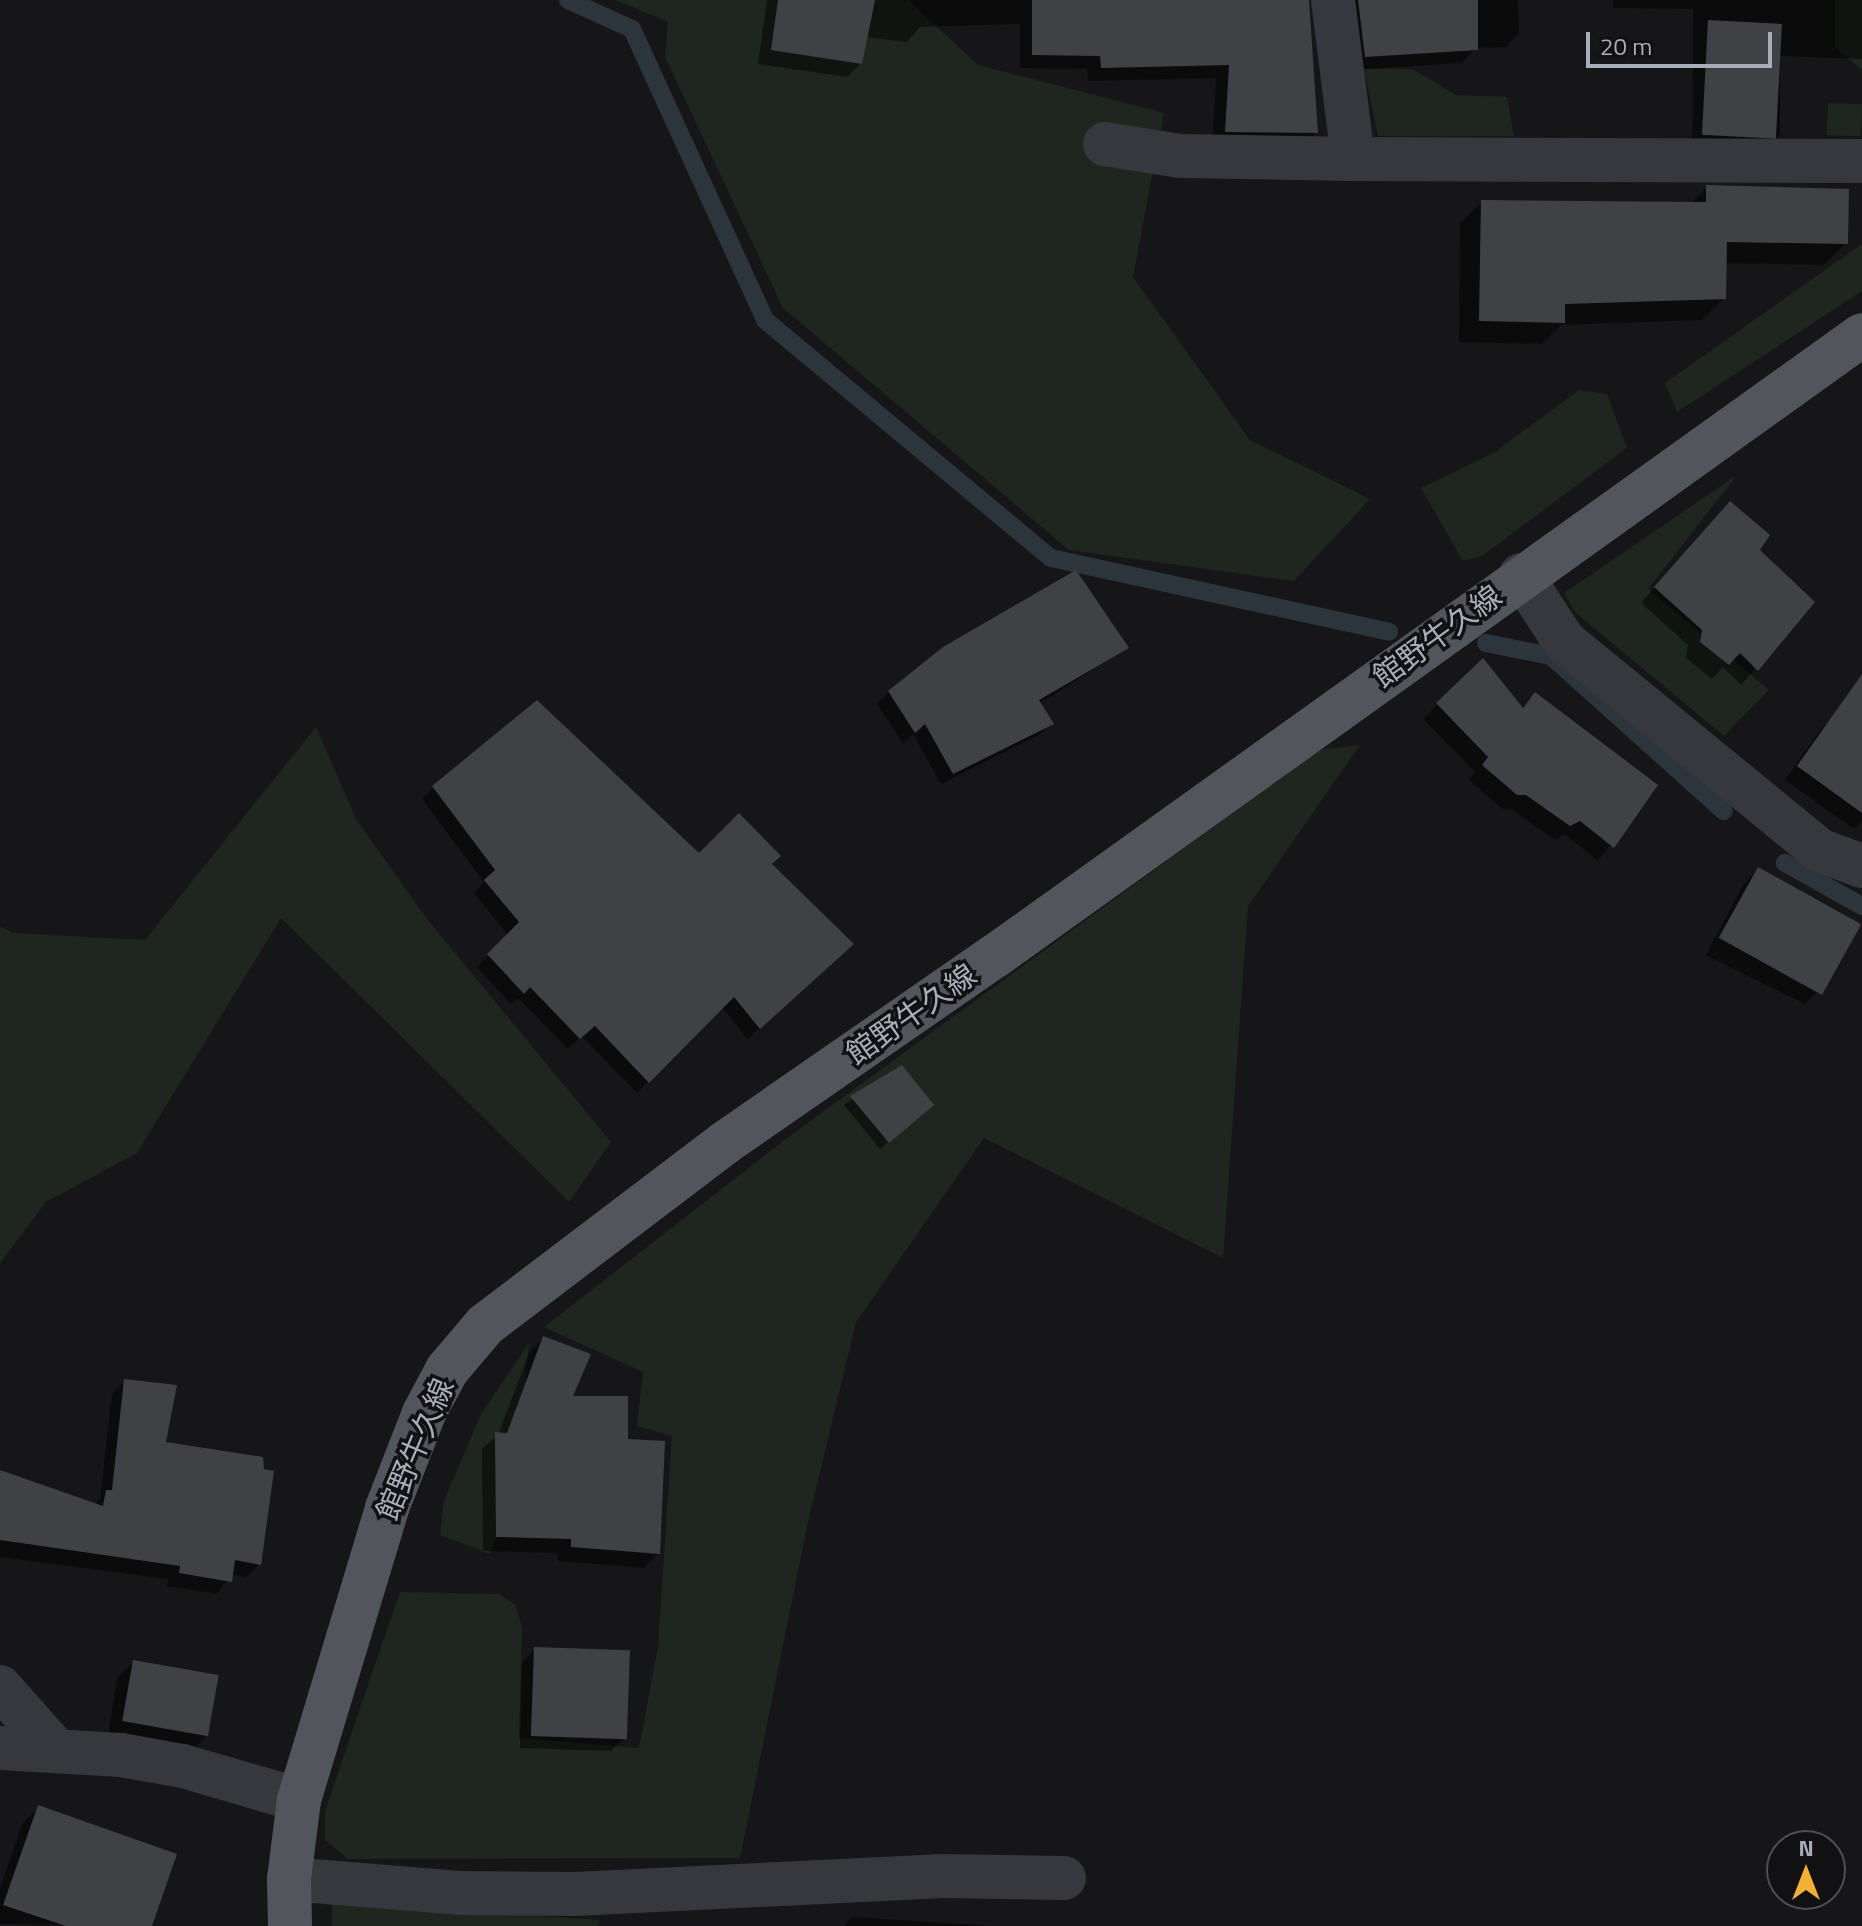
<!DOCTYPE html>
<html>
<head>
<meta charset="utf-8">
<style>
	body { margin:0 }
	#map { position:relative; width:1862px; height:1926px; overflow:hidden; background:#161618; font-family:"Titillium Web","Noto Sans JP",sans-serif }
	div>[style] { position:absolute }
	.green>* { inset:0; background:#1e261f; transform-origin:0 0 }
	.shadow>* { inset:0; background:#0007 }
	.stream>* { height:18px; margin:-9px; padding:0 9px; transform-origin:9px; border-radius:9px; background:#2c353c }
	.building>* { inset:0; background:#404145; transform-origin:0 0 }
	.minor>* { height:44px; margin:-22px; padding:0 22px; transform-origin:22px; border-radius:22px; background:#37383d }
	.major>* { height:44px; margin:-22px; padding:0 22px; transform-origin:22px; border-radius:22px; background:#53555c }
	span { translate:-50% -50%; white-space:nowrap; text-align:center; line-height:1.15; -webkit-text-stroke:7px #111113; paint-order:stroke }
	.street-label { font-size:30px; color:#a8adb8 }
	.north { position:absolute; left:1766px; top:1830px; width:80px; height:80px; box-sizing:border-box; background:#111113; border:2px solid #4d4f55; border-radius:50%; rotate:0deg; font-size:22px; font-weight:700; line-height:32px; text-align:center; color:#a8adb8 }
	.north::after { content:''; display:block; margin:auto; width:28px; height:36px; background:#f2b134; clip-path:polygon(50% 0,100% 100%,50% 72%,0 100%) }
	.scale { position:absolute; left:1586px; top:32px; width:186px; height:36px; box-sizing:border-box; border:4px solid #a8adb8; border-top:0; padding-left:10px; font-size:24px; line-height:28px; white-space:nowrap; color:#a8adb8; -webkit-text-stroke:6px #111113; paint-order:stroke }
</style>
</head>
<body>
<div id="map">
	<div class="green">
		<div style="clip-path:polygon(616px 0,908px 0,978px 65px,1164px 113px,1133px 277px,1250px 440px,1370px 499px,1294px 581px,1069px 550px,783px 308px,665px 57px,668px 22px)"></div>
		<div style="clip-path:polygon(1835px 0,1862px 0,1862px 70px,1835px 47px)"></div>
		<div style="clip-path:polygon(1364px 69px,1412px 69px,1456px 95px,1507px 97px,1514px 136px,1378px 136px)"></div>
		<div style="left:1828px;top:103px;width:34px;height:32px;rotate:2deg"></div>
		<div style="clip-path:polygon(1862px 244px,1862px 291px,1677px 412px,1665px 383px)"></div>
		<div style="clip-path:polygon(1579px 390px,1607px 394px,1627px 448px,1482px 556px,1463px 561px,1421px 488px,1495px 452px)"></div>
		<div style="clip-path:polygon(1737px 475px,1648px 589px,1769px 690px,1724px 736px,1576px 613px,1564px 593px)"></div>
		<div style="clip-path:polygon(316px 727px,356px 819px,427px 919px,611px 1142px,569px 1202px,281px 918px,137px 1153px,46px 1202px,0 1263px,0 926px,12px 933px,145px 940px)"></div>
		<div style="clip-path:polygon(1360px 745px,1248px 906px,1223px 1258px,984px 1138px,856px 1322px,808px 1522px,740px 1858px,348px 1859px,325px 1840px,325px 1811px,400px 1592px,499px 1594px,516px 1605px,522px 1628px,519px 1738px,639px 1748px,658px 1647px,672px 1436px,637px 1426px,643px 1372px,544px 1327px,791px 1135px,1319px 750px)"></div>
		<div style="clip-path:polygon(529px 1343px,525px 1378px,567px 1403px,564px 1429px,496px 1433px,496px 1537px,490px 1554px,440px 1535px,444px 1501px,481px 1414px)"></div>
		<div style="clip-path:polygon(332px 1904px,373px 1905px,600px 1920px,598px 1926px,332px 1926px)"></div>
	</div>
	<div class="shadow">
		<div style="clip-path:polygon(767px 0,1307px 0,1316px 133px,1302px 146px,1212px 145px,1216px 78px,1088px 81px,1087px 69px,1020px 68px,1020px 24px,920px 27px,907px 42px,866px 37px,861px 63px,847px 77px,758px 64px)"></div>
		<div style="clip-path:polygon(1340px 0,1518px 0,1519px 33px,1506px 47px,1476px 48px,1462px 63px,1352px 70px)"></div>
		<div style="clip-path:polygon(1613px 0,1862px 0,1862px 59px,1780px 56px,1780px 135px,1765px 150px,1692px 150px,1693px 9px,1613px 8px)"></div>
		<div style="clip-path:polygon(1707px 187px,1846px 243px,1824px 265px,1724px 263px,1724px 298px,1702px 320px,1561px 325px,1542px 344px,1459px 342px,1460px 223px,1482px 202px,1690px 204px)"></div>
		<div style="clip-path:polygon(1715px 518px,1813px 602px,1741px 685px,1723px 667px,1712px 679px,1686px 658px,1688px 645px,1641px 603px)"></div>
		<div style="clip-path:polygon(1127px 648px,1039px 704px,1051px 724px,1039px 735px,941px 784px,913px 734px,903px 743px,877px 704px,889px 692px)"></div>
		<div style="clip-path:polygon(1483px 660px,1521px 708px,1535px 694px,1655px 785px,1598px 861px,1565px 834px,1555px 840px,1511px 809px,1503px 809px,1469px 780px,1475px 772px,1423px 719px)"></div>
		<div style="clip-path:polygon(1862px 698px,1862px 821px,1854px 829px,1785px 780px,1823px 726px)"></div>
		<div style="clip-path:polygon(434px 787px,699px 855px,770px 865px,840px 956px,747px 1039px,722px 1007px,637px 1093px,582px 1036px,568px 1049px,518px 998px,511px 1004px,477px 967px,508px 935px,474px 893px,484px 882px,422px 799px)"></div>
		<div style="clip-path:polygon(1758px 869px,1821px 988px,1805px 1004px,1706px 955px,1743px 885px)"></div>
		<div style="clip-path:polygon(902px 1067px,924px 1112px,880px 1149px,844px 1105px)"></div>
		<div style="clip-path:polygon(543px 1338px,570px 1398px,626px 1441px,658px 1553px,644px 1568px,558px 1561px,558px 1553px,483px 1551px,482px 1449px,498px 1435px,529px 1353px)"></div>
		<div style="clip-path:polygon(125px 1381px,164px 1444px,259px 1564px,246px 1577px,231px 1574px,217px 1594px,167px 1586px,168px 1579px,0 1557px,0 1472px,94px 1505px,100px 1499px,112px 1394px)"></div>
		<div style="clip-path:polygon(535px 1649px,624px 1738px,611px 1751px,520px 1748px,522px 1662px)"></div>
		<div style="clip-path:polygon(133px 1662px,207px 1735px,192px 1751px,108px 1737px,117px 1678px)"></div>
		<div style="clip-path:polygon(38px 1808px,150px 1926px,0 1924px,0 1888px,22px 1824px)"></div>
		<div style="clip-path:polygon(852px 1917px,992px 1926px,844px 1926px)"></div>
	</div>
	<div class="stream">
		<div style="left:568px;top:0;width:70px;rotate:24.4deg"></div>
		<div style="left:632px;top:29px;width:320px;rotate:65.4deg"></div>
		<div style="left:765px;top:320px;width:372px;rotate:39.8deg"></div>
		<div style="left:1051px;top:558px;width:346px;rotate:12.3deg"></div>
		<div style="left:1486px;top:643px;width:66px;rotate:11.3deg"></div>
		<div style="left:1551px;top:656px;width:232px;rotate:41.9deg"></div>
		<div style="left:1785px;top:863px;width:88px;rotate:29.2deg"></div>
	</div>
	<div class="building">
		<div style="clip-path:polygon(778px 0,875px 0,862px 64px,771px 50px)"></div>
		<div style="clip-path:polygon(1032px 0,1309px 0,1318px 133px,1225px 132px,1229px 65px,1101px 68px,1100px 56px,1032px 55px)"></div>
		<div style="clip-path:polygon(1358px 0,1478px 0,1478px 50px,1365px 57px)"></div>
		<div style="left:1708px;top:20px;width:74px;height:115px;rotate:3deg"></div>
		<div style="clip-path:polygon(1706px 185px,1849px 189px,1848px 244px,1727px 242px,1726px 299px,1565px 304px,1565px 323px,1479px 321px,1481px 200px,1706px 202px)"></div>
		<div style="clip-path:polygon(1730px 501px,1770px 535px,1760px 550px,1815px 602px,1758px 671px,1740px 653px,1729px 665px,1700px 642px,1702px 630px,1654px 587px)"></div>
		<div style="clip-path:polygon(1076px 570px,1129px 648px,1039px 700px,1054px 724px,953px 774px,925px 724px,915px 733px,888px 691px,943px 647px)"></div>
		<div style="clip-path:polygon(1483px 658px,1523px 708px,1535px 692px,1658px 785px,1614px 848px,1580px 821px,1570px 826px,1526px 795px,1517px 795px,1482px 765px,1488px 757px,1436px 703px)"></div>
		<div style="clip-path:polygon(1862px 674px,1862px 813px,1797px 766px)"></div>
		<div style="clip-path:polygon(537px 700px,699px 853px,739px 813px,781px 856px,772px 864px,854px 944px,760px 1029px,734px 997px,649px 1083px,595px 1026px,580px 1039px,530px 987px,524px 994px,487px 954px,519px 922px,484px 880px,495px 870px,432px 786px)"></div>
		<div style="left:1758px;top:867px;width:118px;height:81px;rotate:29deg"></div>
		<div style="clip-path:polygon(902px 1065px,934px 1105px,889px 1143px,850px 1096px)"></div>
		<div style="clip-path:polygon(543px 1336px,591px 1354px,573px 1396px,628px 1396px,628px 1439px,665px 1441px,660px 1554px,571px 1547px,571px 1539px,496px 1537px,495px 1432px,507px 1433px)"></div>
		<div style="clip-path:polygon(124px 1379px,177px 1385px,166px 1442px,263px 1457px,264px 1469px,274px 1471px,261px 1565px,235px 1560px,232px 1582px,179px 1573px,180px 1566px,0 1540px,0 1470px,103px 1506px,106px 1490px,112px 1490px)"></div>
		<div style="left:534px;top:1647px;width:96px;height:89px;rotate:2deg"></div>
		<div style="left:133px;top:1660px;width:87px;height:62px;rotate:10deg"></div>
		<div style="clip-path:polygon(38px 1805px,177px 1854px,152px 1926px,66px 1926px,3px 1905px)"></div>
	</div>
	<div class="minor">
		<div style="left:1333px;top:0;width:160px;rotate:82.8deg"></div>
		<div style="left:1353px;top:159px;width:509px;rotate:0.23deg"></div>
		<div style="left:1105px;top:144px;width:76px;rotate:9.1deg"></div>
		<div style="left:1180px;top:156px;width:173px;rotate:1deg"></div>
		<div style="left:1521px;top:575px;width:79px;rotate:56.9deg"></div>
		<div style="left:1564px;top:641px;width:330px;rotate:39.3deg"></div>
		<div style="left:1819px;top:850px;width:46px;rotate:20.4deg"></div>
		<div style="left:0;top:1687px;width:83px;rotate:48.4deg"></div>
		<div style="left:0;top:1748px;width:121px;rotate:3.3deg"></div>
		<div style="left:121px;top:1755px;width:63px;rotate:10.1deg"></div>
		<div style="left:183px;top:1766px;width:121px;rotate:16.3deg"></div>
		<div style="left:289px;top:1879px;width:170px;rotate:4.7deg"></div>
		<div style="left:458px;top:1893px;width:117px;rotate:0.5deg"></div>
		<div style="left:575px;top:1894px;width:364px;rotate:-2.8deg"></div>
		<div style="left:939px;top:1876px;width:125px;rotate:0.9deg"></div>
	</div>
	<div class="major">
		<div style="left:290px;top:1926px;width:47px;rotate:-91.2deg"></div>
		<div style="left:289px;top:1879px;width:80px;rotate:-82.8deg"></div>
		<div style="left:299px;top:1800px;width:305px;rotate:-73.2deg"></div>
		<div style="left:387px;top:1508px;width:102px;rotate:-68.7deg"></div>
		<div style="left:424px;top:1413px;width:49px;rotate:-61.9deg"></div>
		<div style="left:447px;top:1370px;width:59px;rotate:-49.8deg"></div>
		<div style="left:485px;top:1325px;width:303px;rotate:-37.2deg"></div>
		<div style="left:726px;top:1142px;width:327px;rotate:-34.7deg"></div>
		<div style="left:995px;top:956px;width:1066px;rotate:-35.61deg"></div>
	</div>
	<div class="street-label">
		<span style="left:1437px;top:636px;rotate:-36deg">館野牛久線</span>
		<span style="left:911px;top:1014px;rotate:-35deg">館野牛久線</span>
		<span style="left:415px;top:1449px;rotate:-67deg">館野牛久線</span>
	</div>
	<div class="north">N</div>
	<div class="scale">20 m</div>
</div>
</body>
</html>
